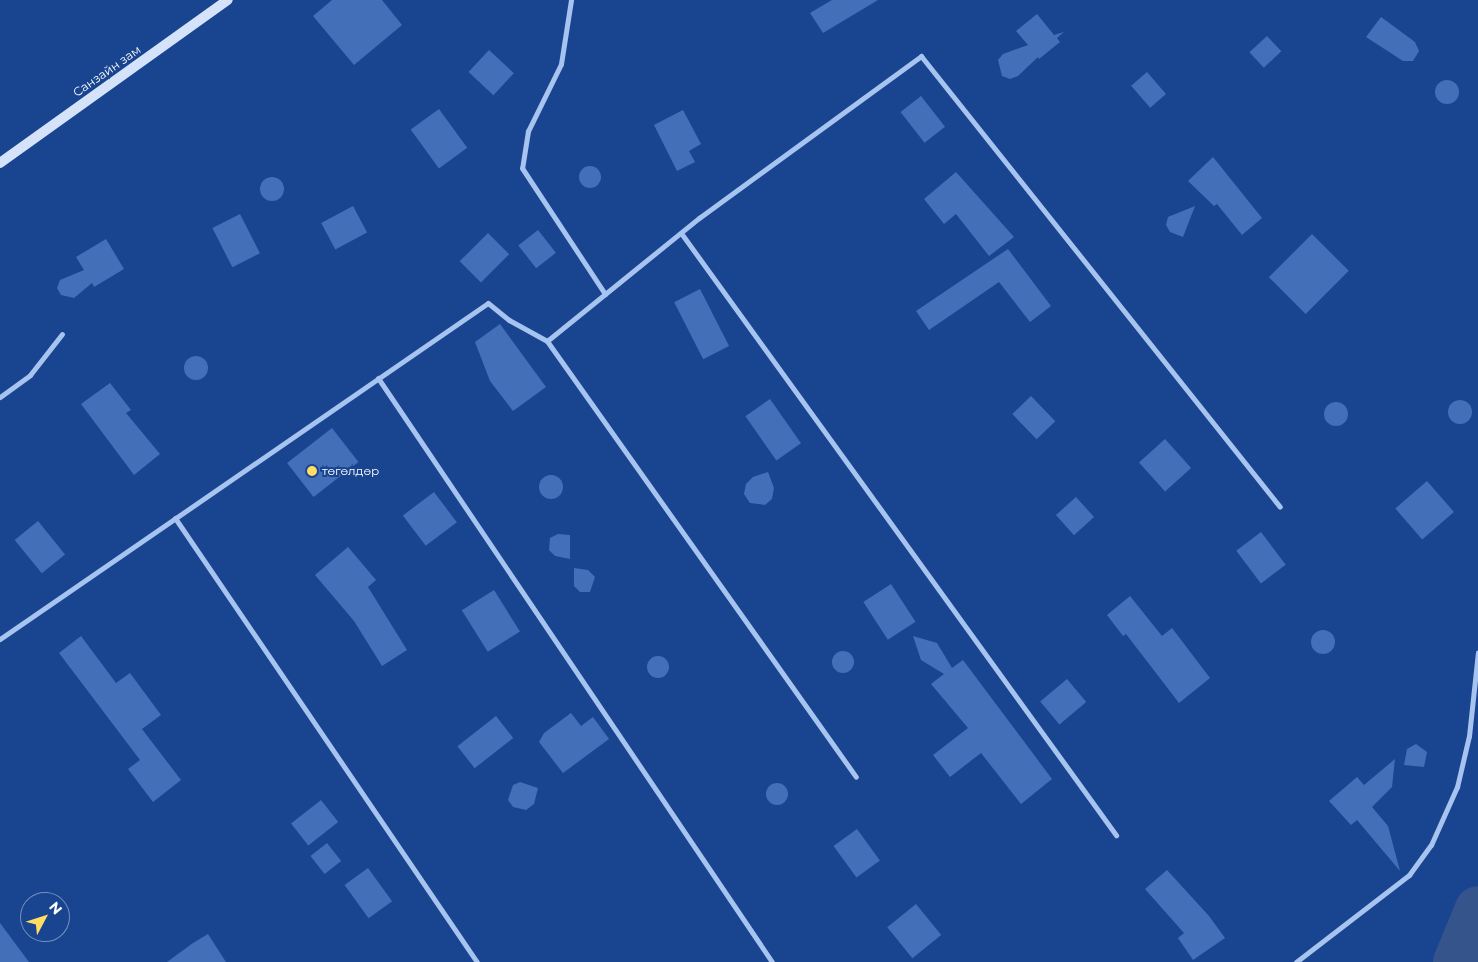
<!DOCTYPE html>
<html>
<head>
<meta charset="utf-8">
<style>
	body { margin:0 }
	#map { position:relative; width:1478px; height:962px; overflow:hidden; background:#194590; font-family:Montserrat,sans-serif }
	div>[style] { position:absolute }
	.river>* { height:46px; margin:-23px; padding:0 23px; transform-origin:23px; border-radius:23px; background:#35548c }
	.building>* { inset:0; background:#426fb8; transform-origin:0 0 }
	.round { border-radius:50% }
	.street>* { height:5px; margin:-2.5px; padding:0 2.5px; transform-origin:2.5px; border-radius:2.5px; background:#a7c3ef }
	.secondary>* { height:10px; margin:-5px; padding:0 5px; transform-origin:5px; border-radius:5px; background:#d5e3fa }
	.dots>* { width:14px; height:14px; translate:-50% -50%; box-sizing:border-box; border:2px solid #194590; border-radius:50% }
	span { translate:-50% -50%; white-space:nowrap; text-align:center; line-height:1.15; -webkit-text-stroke:4px #194590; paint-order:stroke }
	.street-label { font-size:12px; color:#fff }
	.poi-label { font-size:12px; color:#fff }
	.left { translate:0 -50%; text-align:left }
	.north { position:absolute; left:20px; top:892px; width:50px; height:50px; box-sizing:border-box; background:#194590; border:1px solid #758fbc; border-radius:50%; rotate:50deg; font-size:14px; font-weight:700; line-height:20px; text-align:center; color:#fff }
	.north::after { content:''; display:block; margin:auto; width:18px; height:22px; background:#ffdd65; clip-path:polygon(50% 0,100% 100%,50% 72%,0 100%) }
</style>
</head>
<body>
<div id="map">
	<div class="river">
		<div style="left:1456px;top:962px;width:57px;rotate:-67.5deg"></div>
	</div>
	<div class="building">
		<div style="clip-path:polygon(332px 0,382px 0,402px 25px,354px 65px,313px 16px)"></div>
		<div style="clip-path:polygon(832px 0,878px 0,823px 33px,810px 13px)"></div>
		<div style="clip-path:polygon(1037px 14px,1054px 35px,1064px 32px,1057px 38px,1060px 42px,1039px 59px,1038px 57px,1018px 76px,1010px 79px,1002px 76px,998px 60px,1003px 54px,1028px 45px,1016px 31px)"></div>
		<div style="clip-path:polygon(1381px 17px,1415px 42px,1419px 51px,1413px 61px,1403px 61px,1366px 37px)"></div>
		<div style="left:1267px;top:36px;width:21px;height:24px;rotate:47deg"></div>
		<div style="left:489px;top:50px;width:34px;height:30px;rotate:43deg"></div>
		<div style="left:1147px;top:72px;width:29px;height:21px;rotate:49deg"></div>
		<div class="round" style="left:1435px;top:80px;width:24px;height:24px"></div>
		<div style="left:921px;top:96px;width:39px;height:26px;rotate:52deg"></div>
		<div style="left:439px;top:109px;width:48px;height:35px;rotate:54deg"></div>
		<div style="clip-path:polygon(683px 110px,701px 144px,689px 151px,695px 162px,677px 171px,654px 125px)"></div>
		<div style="clip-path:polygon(1213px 157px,1262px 218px,1242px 235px,1217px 204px,1214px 206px,1188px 181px)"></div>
		<div class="round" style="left:579px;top:166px;width:22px;height:22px"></div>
		<div style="clip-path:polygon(956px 172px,1014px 237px,989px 256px,956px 214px,944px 224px,924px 199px)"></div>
		<div class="round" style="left:260px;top:177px;width:24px;height:24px"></div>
		<div style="left:353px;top:206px;width:30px;height:36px;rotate:62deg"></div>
		<div style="clip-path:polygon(1195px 206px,1183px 237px,1170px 232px,1166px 225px,1168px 217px)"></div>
		<div style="left:240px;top:214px;width:44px;height:31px;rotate:63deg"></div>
		<div style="left:538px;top:230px;width:29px;height:25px;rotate:52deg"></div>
		<div style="left:488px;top:233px;width:30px;height:40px;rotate:45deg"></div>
		<div style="left:1312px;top:234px;width:52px;height:61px;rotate:45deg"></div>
		<div style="clip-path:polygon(106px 239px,124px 269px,94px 287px,92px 283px,74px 298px,61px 295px,57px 288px,60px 280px,84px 270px,76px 257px)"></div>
		<div style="clip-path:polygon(1008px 249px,1051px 306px,1030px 322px,999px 282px,929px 330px,916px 311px)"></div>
		<div style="left:700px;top:289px;width:64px;height:29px;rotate:63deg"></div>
		<div style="clip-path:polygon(500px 324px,546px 387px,513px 411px,490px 381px,475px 342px)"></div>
		<div class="round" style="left:184px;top:356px;width:24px;height:24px"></div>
		<div style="clip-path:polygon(110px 383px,131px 410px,126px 413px,160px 454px,134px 475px,81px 404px)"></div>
		<div style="left:1031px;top:396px;width:35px;height:26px;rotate:46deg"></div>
		<div style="left:770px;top:399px;width:54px;height:30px;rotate:55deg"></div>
		<div class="round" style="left:1448px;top:400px;width:24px;height:24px"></div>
		<div class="round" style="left:1324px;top:402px;width:24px;height:24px"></div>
		<div style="left:332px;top:428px;width:43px;height:57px;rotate:52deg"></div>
		<div style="left:1165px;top:439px;width:39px;height:35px;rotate:48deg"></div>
		<div style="clip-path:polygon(768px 472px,774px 488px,772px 499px,765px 505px,750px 503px,744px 494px,746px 484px,753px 477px)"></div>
		<div class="round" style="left:539px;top:475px;width:24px;height:24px"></div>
		<div style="left:1427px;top:481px;width:41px;height:42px;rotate:49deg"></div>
		<div style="left:434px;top:492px;width:38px;height:39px;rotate:53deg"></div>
		<div style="left:1076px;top:497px;width:27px;height:27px;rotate:48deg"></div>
		<div style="left:38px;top:521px;width:43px;height:30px;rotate:51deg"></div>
		<div style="left:1261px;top:532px;width:41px;height:31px;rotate:53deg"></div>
		<div style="clip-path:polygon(558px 534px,570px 535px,570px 559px,555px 556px,549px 550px,550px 538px)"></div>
		<div style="clip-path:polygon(348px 547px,376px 580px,368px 587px,407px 650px,382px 666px,354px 621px,315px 575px)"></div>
		<div style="clip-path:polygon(574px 568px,588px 570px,595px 577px,590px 592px,580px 592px,574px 586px)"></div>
		<div style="left:891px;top:584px;width:45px;height:33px;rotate:57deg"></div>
		<div style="left:494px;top:590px;width:49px;height:38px;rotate:58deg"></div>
		<div style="clip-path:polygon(1130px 596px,1162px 636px,1172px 628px,1210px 678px,1179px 703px,1126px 634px,1123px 636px,1107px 615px)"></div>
		<div class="round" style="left:1311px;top:630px;width:24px;height:24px"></div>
		<div style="clip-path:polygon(81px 636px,116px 683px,130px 673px,161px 715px,142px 729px,181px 780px,153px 802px,128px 769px,140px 760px,59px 653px)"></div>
		<div style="clip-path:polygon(913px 636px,937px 643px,952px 668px,963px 660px,1052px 779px,1021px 804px,981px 753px,950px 777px,933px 755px,968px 728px,931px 684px,944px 674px,921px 660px)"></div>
		<div class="round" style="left:832px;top:651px;width:22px;height:22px"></div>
		<div class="round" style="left:647px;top:656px;width:22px;height:22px"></div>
		<div style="left:1067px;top:679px;width:30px;height:35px;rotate:50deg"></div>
		<div style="clip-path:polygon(571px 713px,581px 726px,593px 717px,609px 739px,563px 773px,539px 742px,544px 733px)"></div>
		<div style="left:496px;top:716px;width:28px;height:49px;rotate:52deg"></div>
		<div style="clip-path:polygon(1416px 744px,1427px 752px,1424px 767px,1404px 765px,1407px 749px)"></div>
		<div style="clip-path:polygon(1395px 759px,1392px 787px,1372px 807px,1388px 826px,1400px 871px,1357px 820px,1351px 825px,1329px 801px,1357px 777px,1364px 785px)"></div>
		<div style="clip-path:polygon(520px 782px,538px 788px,534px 804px,526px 810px,513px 807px,508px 800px,513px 785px)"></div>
		<div class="round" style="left:766px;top:783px;width:22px;height:22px"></div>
		<div style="left:321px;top:800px;width:28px;height:38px;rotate:52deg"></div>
		<div style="left:857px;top:829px;width:39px;height:29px;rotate:54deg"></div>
		<div style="left:327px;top:843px;width:23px;height:21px;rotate:52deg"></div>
		<div style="left:368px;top:868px;width:41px;height:29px;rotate:54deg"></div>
		<div style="clip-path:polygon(1167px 870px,1209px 916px,1225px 938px,1193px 960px,1178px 938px,1184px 933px,1145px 889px)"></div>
		<div style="left:916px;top:904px;width:40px;height:37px;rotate:51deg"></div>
		<div style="clip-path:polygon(0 923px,29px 962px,0 962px)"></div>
		<div style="clip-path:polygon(208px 934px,226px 962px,167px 962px,193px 943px)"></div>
	</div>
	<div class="street">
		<div style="left:571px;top:0;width:65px;rotate:98.9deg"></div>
		<div style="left:561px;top:64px;width:75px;rotate:116.2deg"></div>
		<div style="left:528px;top:131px;width:37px;rotate:99deg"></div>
		<div style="left:522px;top:168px;width:151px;rotate:56.6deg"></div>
		<div style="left:681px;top:233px;width:743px;rotate:54.15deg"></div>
		<div style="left:547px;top:341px;width:534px;rotate:54.67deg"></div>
		<div style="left:378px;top:378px;width:704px;rotate:55.99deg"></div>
		<div style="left:0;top:397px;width:37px;rotate:-36deg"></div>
		<div style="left:30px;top:375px;width:52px;rotate:-52deg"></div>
		<div style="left:175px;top:518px;width:537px;rotate:55.78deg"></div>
		<div style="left:0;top:639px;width:592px;rotate:-34.55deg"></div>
		<div style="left:488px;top:303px;width:27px;rotate:39deg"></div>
		<div style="left:509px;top:320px;width:43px;rotate:28.9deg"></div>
		<div style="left:547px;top:341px;width:196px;rotate:-39deg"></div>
		<div style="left:699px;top:218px;width:275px;rotate:-36.1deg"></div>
		<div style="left:921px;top:56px;width:576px;rotate:51.48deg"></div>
		<div style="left:1296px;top:962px;width:143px;rotate:-37.6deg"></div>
		<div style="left:1409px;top:875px;width:37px;rotate:-54deg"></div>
		<div style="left:1431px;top:845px;width:64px;rotate:-65.9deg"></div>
		<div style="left:1457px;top:787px;width:52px;rotate:-76.8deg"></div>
		<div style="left:1469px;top:736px;width:84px;rotate:-83.9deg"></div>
	</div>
	<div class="secondary">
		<div style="left:0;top:163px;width:280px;rotate:-35.6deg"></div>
	</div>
	<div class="dots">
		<div style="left:312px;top:471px;background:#ffdd65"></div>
	</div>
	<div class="street-label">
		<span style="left:107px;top:71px;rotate:-35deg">Санзайн зам</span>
	</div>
	<div class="poi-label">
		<span class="left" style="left:322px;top:471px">төгөлдөр</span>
	</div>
	<div class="north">N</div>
</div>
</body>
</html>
